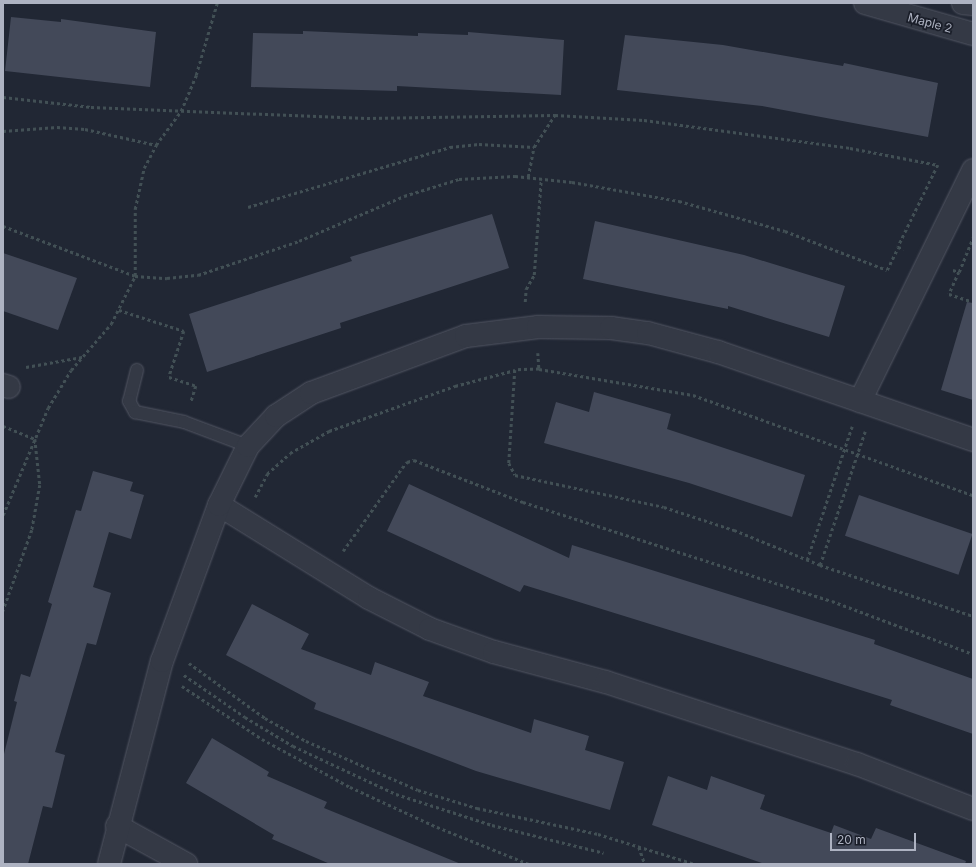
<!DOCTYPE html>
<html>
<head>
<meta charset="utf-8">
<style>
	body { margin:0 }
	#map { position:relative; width:976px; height:867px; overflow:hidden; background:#212734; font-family:Inter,sans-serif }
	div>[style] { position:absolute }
	.building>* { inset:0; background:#434959; transform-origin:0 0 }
	.path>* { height:2.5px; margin-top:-1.25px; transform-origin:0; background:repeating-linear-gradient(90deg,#425055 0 3px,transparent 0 6px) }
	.roads { filter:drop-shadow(0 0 1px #525663) drop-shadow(0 0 1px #525663) }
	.service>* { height:12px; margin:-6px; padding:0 6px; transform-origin:6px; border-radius:6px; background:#343945 }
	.minor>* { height:22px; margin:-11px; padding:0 11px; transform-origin:11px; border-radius:11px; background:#343945 }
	span { translate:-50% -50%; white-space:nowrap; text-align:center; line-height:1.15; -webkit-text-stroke:3.5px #1a1e29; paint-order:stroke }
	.street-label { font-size:12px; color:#aeb3c2 }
	.frame { position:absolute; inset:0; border:4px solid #aeb3c2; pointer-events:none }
	.scale { position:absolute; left:830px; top:833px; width:86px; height:18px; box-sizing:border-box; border:2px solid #aeb3c2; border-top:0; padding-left:5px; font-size:12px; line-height:14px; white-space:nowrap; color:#aeb3c2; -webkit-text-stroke:3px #1a1e29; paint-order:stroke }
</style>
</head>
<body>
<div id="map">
	<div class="building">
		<div style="clip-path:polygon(11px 17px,61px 22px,61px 19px,156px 32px,150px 87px,5px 71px)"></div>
		<div style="clip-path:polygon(303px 31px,418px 36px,418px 33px,468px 35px,468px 32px,564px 40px,561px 95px,397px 86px,397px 91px,251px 87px,253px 33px,303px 34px)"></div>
		<div style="clip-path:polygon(625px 35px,723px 45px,843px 66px,844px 63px,938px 83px,928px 137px,762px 106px,617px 90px)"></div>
		<div style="clip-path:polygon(492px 214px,509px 268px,340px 323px,341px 328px,207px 372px,189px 314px,352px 261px,350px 257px)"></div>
		<div style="clip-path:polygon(595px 221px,744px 255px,845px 286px,829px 337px,728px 306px,728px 309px,583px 279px)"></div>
		<div style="clip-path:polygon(3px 253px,77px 278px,58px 330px,3px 311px)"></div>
		<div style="clip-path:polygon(967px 302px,973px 303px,973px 400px,941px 390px)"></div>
		<div style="clip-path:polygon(594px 392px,671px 414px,667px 429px,805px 475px,792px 517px,689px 483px,544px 443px,556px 402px,589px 412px)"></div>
		<div style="clip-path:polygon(93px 471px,133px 482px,130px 491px,144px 495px,131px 539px,109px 532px,93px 587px,111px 593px,96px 645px,87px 643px,55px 752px,65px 755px,52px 808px,43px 806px,28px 864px,3px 864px,3px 758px,17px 702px,14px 701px,21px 674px,30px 677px,52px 604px,48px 602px,58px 569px,76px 510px,81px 511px)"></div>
		<div style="clip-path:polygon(409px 484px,569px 558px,572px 545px,875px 640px,874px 644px,973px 679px,973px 734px,890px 705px,892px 700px,721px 646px,524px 585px,520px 592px,387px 531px)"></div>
		<div style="left:859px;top:495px;width:120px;height:43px;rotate:19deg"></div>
		<div style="clip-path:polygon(252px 604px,309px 634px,301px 649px,371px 675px,375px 662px,429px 682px,423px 696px,531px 733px,534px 719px,589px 736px,585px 750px,624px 762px,610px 810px,476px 771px,314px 709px,316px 703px,226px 655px)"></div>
		<div style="clip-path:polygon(212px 738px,269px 772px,267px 776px,327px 802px,324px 808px,461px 864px,330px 864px,272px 839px,274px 835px,186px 783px)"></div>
		<div style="clip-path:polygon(668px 776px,707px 790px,711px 776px,765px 795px,760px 809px,831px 833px,834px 825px,871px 839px,876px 828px,966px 861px,965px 864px,765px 864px,652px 825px)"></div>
	</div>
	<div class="path">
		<div style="left:3px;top:97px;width:89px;rotate:6.5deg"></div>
		<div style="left:91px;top:107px;width:276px;rotate:2.3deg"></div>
		<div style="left:367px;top:118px;width:188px;rotate:-0.9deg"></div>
		<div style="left:555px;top:115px;width:89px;rotate:3.2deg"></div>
		<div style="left:644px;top:120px;width:208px;rotate:7.7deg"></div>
		<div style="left:850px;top:148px;width:90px;rotate:10.9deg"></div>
		<div style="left:938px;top:165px;width:91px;rotate:116deg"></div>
		<div style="left:3px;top:131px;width:54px;rotate:-4.2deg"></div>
		<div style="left:57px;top:127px;width:28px;rotate:4deg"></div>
		<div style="left:85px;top:129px;width:73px;rotate:12.7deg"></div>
		<div style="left:528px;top:177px;width:31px;rotate:-79deg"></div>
		<div style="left:534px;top:147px;width:38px;rotate:-57deg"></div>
		<div style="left:248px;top:207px;width:211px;rotate:-16.5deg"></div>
		<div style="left:450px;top:147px;width:29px;rotate:-6deg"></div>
		<div style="left:479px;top:144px;width:55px;rotate:3.1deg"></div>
		<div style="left:3px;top:226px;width:141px;rotate:20.7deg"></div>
		<div style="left:135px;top:276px;width:32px;rotate:4deg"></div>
		<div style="left:167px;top:278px;width:31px;rotate:-6deg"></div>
		<div style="left:198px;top:275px;width:107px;rotate:-18.6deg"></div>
		<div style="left:299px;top:241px;width:114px;rotate:-23.2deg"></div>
		<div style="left:404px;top:196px;width:58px;rotate:-17.2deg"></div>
		<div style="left:459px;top:179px;width:56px;rotate:-3.1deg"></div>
		<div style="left:515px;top:176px;width:57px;rotate:6deg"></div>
		<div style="left:572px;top:182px;width:109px;rotate:10.1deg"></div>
		<div style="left:679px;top:201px;width:110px;rotate:15.8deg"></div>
		<div style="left:785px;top:231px;width:109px;rotate:20.9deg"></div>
		<div style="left:887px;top:270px;width:25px;rotate:-64deg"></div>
		<div style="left:898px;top:247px;width:6px;rotate:18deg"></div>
		<div style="left:953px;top:270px;width:6px;rotate:18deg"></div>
		<div style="left:959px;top:272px;width:24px;rotate:114deg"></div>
		<div style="left:949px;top:294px;width:25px;rotate:18deg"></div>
		<div style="left:959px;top:272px;width:37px;rotate:-68deg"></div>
		<div style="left:525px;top:302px;width:13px;rotate:-86deg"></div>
		<div style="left:526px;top:289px;width:16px;rotate:-60deg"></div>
		<div style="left:534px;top:275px;width:96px;rotate:-85.8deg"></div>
		<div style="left:119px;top:310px;width:68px;rotate:17.9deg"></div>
		<div style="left:184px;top:331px;width:48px;rotate:108.1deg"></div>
		<div style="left:169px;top:377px;width:28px;rotate:18deg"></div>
		<div style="left:196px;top:386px;width:17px;rotate:107deg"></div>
		<div style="left:538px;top:353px;width:16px;rotate:86deg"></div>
		<div style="left:539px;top:369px;width:24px;rotate:178deg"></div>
		<div style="left:515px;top:370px;width:93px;rotate:93.7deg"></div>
		<div style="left:509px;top:463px;width:13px;rotate:63deg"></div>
		<div style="left:515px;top:475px;width:152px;rotate:12.1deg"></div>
		<div style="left:664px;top:507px;width:74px;rotate:18.2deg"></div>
		<div style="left:734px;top:530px;width:93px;rotate:22.1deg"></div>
		<div style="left:820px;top:565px;width:161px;rotate:18.4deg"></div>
		<div style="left:26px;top:367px;width:57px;rotate:-10.1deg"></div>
		<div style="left:539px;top:369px;width:156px;rotate:9.6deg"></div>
		<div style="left:693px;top:395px;width:297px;rotate:19.7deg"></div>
		<div style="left:3px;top:426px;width:35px;rotate:22deg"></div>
		<div style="left:35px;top:439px;width:46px;rotate:83.8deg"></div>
		<div style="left:40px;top:485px;width:46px;rotate:100.1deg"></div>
		<div style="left:32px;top:530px;width:86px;rotate:109.7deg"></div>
		<div style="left:255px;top:497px;width:26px;rotate:-62deg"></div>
		<div style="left:267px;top:474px;width:31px;rotate:-42deg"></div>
		<div style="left:290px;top:453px;width:45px;rotate:-29.4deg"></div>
		<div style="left:329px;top:431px;width:134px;rotate:-19.7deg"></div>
		<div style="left:455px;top:386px;width:62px;rotate:-14.9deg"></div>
		<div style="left:3px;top:515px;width:116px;rotate:-67.2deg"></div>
		<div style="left:48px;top:408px;width:44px;rotate:-58.8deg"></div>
		<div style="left:71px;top:370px;width:61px;rotate:-49deg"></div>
		<div style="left:111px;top:324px;width:54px;rotate:-63.4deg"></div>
		<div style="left:135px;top:276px;width:67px;rotate:-90deg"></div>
		<div style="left:135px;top:209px;width:42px;rotate:-77.6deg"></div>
		<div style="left:144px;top:168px;width:26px;rotate:-62deg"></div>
		<div style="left:156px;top:145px;width:42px;rotate:-53.7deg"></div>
		<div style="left:181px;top:111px;width:39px;rotate:-67deg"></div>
		<div style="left:196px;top:75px;width:75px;rotate:-73.7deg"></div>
		<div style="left:343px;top:551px;width:102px;rotate:-54.6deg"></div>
		<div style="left:402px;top:468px;width:8px;rotate:-50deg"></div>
		<div style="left:407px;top:462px;width:7px;rotate:-16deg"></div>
		<div style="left:414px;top:460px;width:117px;rotate:21.1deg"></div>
		<div style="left:523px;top:502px;width:324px;rotate:17.8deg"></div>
		<div style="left:832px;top:601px;width:151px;rotate:20.6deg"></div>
		<div style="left:807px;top:560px;width:141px;rotate:-71.4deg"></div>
		<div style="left:820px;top:565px;width:141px;rotate:-71.4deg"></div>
		<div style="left:189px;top:663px;width:94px;rotate:35.9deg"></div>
		<div style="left:265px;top:718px;width:47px;rotate:29.3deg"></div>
		<div style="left:306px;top:741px;width:122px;rotate:23.6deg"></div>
		<div style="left:418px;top:790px;width:62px;rotate:17deg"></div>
		<div style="left:477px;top:808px;width:124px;rotate:12.1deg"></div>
		<div style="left:598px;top:834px;width:102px;rotate:17.2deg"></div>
		<div style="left:184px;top:675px;width:74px;rotate:34.5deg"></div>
		<div style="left:245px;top:717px;width:56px;rotate:31.1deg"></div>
		<div style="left:293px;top:746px;width:114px;rotate:25deg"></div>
		<div style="left:396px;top:794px;width:101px;rotate:17.9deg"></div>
		<div style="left:492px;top:825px;width:115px;rotate:14deg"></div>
		<div style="left:182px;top:686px;width:96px;rotate:33.5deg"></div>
		<div style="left:262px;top:739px;width:100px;rotate:28.6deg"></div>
		<div style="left:350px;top:787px;width:96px;rotate:24.7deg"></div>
		<div style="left:437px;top:827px;width:99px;rotate:21.9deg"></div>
		<div style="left:639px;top:847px;width:18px;rotate:71deg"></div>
	</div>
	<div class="roads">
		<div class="service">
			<div style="left:137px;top:370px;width:32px;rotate:104deg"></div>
			<div style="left:129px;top:401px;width:13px;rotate:61deg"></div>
			<div style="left:135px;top:412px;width:50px;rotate:11.5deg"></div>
			<div style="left:184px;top:422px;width:68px;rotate:20.6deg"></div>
		</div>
		<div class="minor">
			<div style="left:865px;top:3px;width:112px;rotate:16deg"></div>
			<div style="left:963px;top:3px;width:10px;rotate:6deg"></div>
			<div style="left:3px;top:385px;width:6px;rotate:18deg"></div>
			<div style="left:860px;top:401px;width:257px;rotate:-63.9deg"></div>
			<div style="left:219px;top:505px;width:176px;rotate:31.8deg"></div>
			<div style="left:369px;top:598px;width:68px;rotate:26.9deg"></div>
			<div style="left:430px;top:629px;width:68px;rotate:19.8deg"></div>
			<div style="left:494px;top:652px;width:116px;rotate:15deg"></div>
			<div style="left:606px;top:682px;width:264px;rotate:18.1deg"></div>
			<div style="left:857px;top:764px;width:124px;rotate:21.2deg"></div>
			<div style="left:117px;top:826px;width:79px;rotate:28.8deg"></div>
			<div style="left:109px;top:864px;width:210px;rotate:-75.4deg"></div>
			<div style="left:162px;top:661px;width:166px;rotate:-69.9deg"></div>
			<div style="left:219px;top:505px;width:66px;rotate:-63.8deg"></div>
			<div style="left:248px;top:446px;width:41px;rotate:-47deg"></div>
			<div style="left:276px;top:416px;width:42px;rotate:-33.3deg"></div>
			<div style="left:311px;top:393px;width:165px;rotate:-20.2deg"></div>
			<div style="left:466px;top:336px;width:73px;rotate:-7.1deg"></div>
			<div style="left:538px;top:327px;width:73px;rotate:0.8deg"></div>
			<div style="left:611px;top:328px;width:37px;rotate:8deg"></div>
			<div style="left:648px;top:333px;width:73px;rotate:15.2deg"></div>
			<div style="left:718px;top:352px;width:270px;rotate:19deg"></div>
		</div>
	</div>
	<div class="street-label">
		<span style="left:930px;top:23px;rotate:15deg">Maple 2</span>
	</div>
	<div class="frame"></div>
	<div class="scale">20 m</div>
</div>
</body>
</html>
